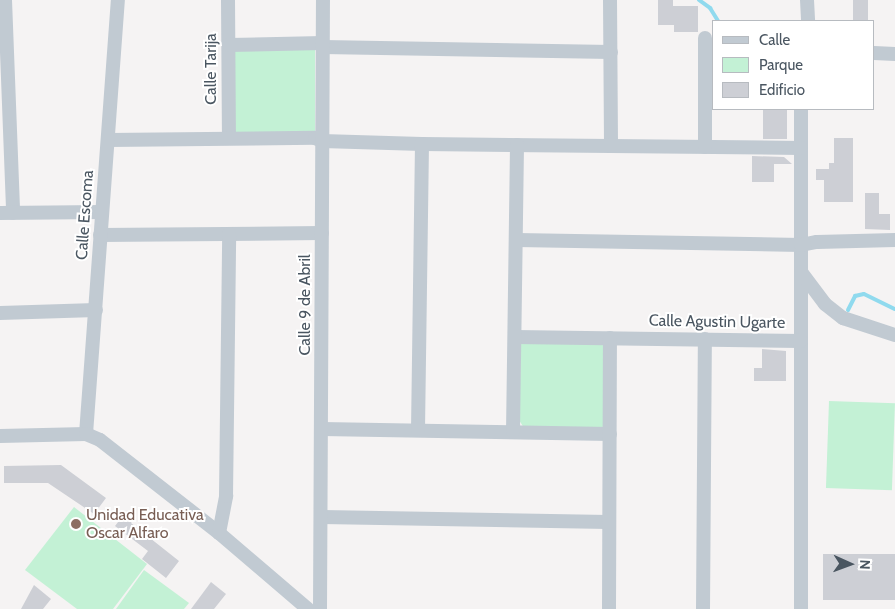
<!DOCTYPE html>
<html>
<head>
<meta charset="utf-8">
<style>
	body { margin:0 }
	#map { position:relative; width:895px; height:609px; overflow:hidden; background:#f5f3f3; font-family:Cabin,sans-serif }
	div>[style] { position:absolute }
	.green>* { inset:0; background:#c3f1d5; transform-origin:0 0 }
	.stream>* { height:4px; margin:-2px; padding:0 2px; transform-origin:2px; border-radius:2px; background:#90daee }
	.building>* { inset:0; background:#cdcfd5; transform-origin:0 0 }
	.street>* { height:14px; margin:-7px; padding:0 7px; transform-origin:7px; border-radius:7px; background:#c1cad2 }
	.dots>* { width:14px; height:14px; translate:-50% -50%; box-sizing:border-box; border:2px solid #fff; border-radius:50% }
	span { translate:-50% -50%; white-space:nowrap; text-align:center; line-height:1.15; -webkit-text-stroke:4px #fff; paint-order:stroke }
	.street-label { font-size:16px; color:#4a5661 }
	.education-label { font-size:16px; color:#785e54 }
	.left { translate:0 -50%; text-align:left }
	.legend { position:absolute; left:712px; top:20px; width:162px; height:90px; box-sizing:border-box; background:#fff; border:1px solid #b7bbc0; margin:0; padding:6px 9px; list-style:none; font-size:15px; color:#4a5661 }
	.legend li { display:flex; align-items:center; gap:10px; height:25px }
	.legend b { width:25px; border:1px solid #b7bbc0 }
	.north { position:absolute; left:825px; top:539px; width:50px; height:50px; -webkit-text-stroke:4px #fff; paint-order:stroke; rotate:92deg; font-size:14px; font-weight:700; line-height:20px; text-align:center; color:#4a5661 }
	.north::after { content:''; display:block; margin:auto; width:18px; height:22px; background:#4a5661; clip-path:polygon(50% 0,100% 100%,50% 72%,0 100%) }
</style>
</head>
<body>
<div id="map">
	<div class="green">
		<div style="left:235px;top:50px;width:80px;height:83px"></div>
		<div style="clip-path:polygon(521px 343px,600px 343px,605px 347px,605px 425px,601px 428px,524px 428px,519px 420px)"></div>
		<div style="left:829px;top:401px;width:66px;height:87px;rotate:2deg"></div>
		<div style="clip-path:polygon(74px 507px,147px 564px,113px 609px,77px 609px,25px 570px)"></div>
		<div style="clip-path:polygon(144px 570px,189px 603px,184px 609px,116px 609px)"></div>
	</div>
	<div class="stream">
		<div style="left:699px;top:0;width:14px;rotate:36deg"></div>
		<div style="left:710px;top:8px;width:15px;rotate:58deg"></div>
		<div style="left:848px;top:310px;width:16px;rotate:-63deg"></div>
		<div style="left:855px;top:296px;width:9px;rotate:-13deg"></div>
		<div style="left:864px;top:294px;width:34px;rotate:26deg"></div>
	</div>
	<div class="building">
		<div style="clip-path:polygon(658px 0,673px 0,673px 6px,698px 6px,698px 32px,674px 32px,674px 25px,658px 25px)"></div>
		<div style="left:853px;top:0;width:15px;height:21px"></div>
		<div style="left:763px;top:109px;width:24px;height:30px"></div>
		<div style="clip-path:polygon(834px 138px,853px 138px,853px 202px,824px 202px,824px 180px,816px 180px,816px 169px,829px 169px,829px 163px,834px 163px)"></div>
		<div style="clip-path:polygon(752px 156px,784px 157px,792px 164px,774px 164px,774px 182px,752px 182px)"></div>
		<div style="clip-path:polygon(865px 193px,879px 193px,879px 214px,890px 214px,890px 230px,865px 229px)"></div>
		<div style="clip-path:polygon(762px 349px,786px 351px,786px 381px,754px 381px,754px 368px,762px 368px)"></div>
		<div style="clip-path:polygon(61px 465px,106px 498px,94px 514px,48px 483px,4px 483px,4px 466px)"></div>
		<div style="clip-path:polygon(125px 513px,133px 520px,131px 523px,179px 561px,166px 578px,142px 559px,148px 551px,115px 526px)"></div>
		<div style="left:823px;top:554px;width:72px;height:46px"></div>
		<div style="clip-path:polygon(211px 582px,226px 594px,214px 609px,191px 609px)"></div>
		<div style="clip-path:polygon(34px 585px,51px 599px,43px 609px,21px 609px)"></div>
	</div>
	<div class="street">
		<div style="left:5px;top:0;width:213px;rotate:87.8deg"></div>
		<div style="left:228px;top:0;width:138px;rotate:89.6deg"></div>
		<div style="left:610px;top:0;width:146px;rotate:89.6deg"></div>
		<div style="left:807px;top:0;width:21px;rotate:87deg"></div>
		<div style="left:229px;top:45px;width:94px;rotate:-1.2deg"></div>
		<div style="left:323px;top:47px;width:288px;rotate:1deg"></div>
		<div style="left:874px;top:53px;width:21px;rotate:3deg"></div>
		<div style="left:801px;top:109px;width:500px;rotate:90deg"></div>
		<div style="left:108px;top:140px;width:207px;rotate:-0.6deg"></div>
		<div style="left:315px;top:138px;width:8px;rotate:23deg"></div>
		<div style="left:322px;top:141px;width:100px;rotate:1.7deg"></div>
		<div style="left:422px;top:144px;width:379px;rotate:0.6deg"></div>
		<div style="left:705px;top:147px;width:109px;rotate:-90deg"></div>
		<div style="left:0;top:213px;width:102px;rotate:-0.6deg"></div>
		<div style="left:100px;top:235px;width:222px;rotate:-0.5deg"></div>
		<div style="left:517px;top:240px;width:284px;rotate:1deg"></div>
		<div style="left:801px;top:245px;width:16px;rotate:-11deg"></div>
		<div style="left:817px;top:242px;width:78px;rotate:-1.5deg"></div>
		<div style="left:801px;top:272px;width:40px;rotate:53deg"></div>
		<div style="left:825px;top:304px;width:23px;rotate:38deg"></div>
		<div style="left:843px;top:318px;width:55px;rotate:18.1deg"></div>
		<div style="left:0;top:313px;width:96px;rotate:-1.8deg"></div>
		<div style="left:515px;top:337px;width:286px;rotate:0.8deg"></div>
		<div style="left:322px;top:429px;width:288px;rotate:1deg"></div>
		<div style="left:418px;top:430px;width:286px;rotate:-89.2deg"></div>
		<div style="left:513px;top:432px;width:287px;rotate:-89.2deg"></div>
		<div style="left:86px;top:434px;width:435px;rotate:-85.8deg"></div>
		<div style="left:0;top:436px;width:86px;rotate:-1.3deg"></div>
		<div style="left:86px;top:434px;width:15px;rotate:23deg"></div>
		<div style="left:100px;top:440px;width:151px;rotate:38deg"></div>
		<div style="left:219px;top:533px;width:117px;rotate:40.5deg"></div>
		<div style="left:322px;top:517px;width:286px;rotate:1deg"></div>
		<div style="left:219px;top:533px;width:38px;rotate:-79deg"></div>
		<div style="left:226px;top:496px;width:262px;rotate:-89.3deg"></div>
		<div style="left:320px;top:609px;width:609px;rotate:-89.72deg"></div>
		<div style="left:609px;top:609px;width:271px;rotate:-89.8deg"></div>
		<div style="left:703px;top:609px;width:270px;rotate:-89.6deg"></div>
	</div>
	<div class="dots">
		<div style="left:76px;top:524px;background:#8d6e63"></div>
	</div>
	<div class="street-label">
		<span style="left:211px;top:69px;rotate:-90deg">Calle Tarija</span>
		<span style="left:85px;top:215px;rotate:-86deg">Calle Escoma</span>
		<span style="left:305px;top:305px;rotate:-90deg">Calle 9 de Abril</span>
		<span style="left:717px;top:322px;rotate:1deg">Calle Agustin Ugarte</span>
	</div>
	<div class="education-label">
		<span class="left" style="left:86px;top:524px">Unidad Educativa<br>Oscar Alfaro</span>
	</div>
	<ul class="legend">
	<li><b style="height:6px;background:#c1cad2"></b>Calle</li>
	<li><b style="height:14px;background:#c3f1d5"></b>Parque</li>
	<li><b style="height:14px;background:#cdcfd5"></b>Edificio</li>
	</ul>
	<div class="north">N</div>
</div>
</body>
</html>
